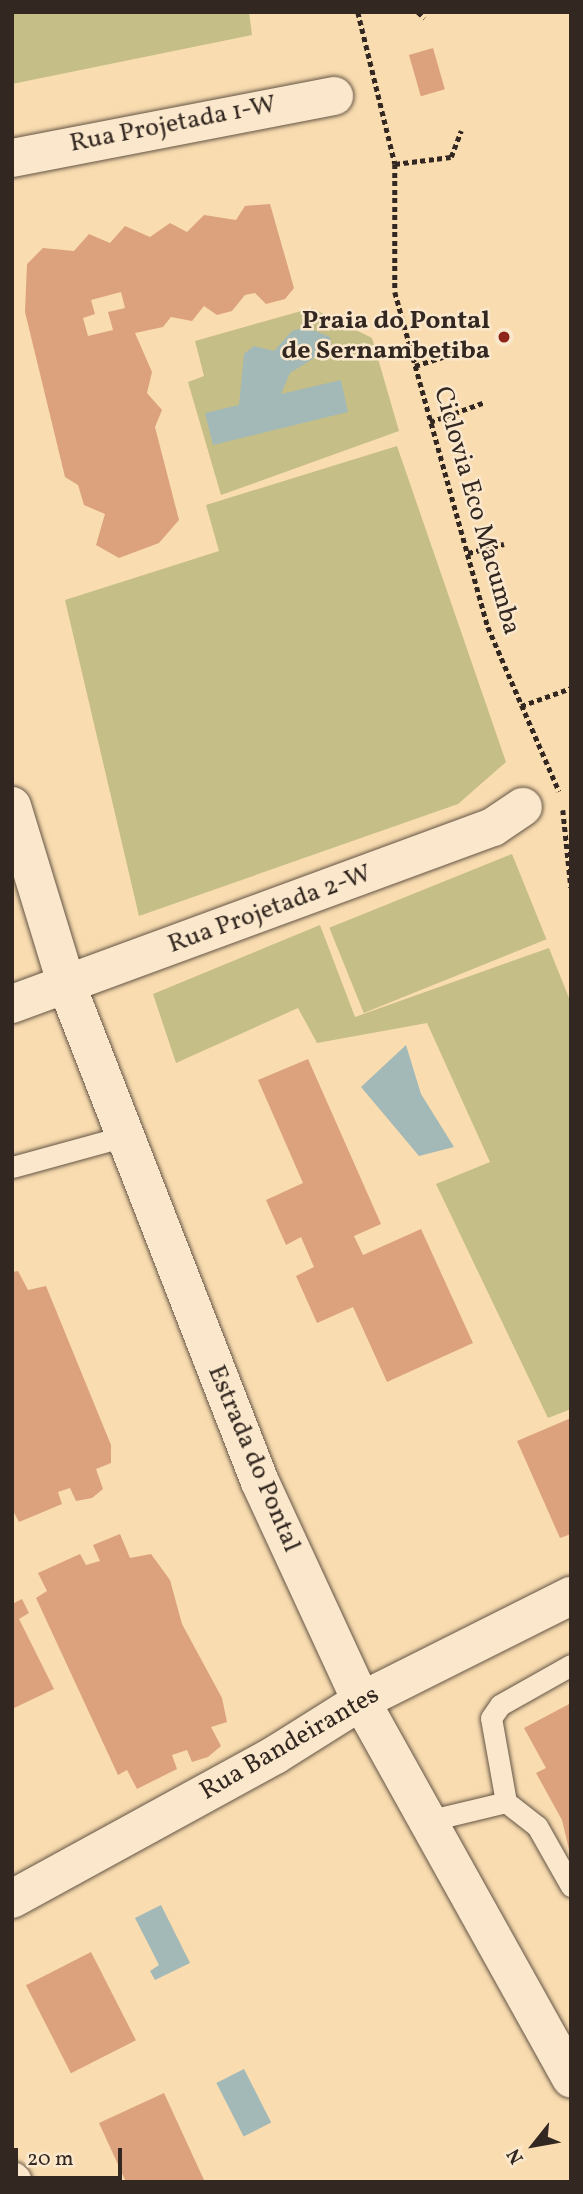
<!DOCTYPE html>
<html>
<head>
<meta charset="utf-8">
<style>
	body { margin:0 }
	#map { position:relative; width:583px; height:2194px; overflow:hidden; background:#f9dcb0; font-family:Vollkorn,serif }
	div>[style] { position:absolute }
	.green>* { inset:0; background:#c5be86; transform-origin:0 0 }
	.water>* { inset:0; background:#a3b9b7; transform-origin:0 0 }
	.building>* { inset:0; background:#dca27d; transform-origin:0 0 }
	.path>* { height:4.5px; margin-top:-2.25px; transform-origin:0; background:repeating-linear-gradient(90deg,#332821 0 5px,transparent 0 8.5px) }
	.roads { filter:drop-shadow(0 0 2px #645545) drop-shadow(0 0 2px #645545) }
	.service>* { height:21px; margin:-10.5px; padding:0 10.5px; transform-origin:10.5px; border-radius:10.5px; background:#fbe8cc }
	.minor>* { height:38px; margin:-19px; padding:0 19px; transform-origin:19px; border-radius:19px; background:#fbe8cc }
	.secondary>* { height:38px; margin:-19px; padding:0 19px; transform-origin:19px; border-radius:19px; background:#fbe8cc }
	.dots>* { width:19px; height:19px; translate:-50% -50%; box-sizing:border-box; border:4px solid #fbe8cc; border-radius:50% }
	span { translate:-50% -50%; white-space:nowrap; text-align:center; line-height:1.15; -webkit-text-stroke:5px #fbe8cc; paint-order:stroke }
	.street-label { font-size:26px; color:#332821 }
	.poi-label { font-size:26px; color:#332821; font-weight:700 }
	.right { translate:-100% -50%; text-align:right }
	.frame { position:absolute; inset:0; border:14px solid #332821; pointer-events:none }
	.north { position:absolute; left:499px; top:2110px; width:70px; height:70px; -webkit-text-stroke:5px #fbe8cc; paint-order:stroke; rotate:239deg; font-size:19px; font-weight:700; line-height:28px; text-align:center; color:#332821 }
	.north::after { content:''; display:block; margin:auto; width:24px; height:32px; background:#332821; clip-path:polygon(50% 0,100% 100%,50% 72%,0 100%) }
	.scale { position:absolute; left:14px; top:2148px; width:108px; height:32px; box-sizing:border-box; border:4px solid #332821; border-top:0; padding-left:9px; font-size:21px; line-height:24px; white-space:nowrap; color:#332821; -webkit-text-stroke:5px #fbe8cc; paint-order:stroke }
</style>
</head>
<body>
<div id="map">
	<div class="green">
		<div style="clip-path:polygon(12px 12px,249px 12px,252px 35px,12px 84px)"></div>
		<div style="clip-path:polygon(312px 308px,372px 338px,399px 431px,221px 495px,188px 382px,204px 376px,195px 341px)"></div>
		<div style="clip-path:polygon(397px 446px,506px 762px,458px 804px,139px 916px,65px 600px,219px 551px,206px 505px)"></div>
		<div style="left:512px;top:854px;width:92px;height:197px;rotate:68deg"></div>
		<div style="clip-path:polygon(320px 925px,355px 1017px,549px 948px,571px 1003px,571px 1409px,548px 1418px,436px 1184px,490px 1162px,427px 1023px,317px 1043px,298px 1008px,176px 1063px,153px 994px)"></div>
	</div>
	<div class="water">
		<div style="clip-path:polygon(306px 327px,330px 337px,333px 356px,314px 358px,290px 373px,281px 394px,341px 380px,348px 412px,213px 445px,205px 413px,239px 405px,244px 354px,254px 346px,274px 351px,292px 331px)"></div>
		<div style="clip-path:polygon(406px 1045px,421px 1094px,454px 1147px,419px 1156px,361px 1087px)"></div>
		<div style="clip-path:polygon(161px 1905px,190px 1963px,155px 1980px,150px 1971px,159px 1965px,135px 1918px)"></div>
		<div style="left:244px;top:2069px;width:60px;height:31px;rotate:63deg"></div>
	</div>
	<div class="building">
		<div style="left:433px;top:48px;width:43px;height:25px;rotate:74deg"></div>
		<div style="clip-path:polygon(evenodd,270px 204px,294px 288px,285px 299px,266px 304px,255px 293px,245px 295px,232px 311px,217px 315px,204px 306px,192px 321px,171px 317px,163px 327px,135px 333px,152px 372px,147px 393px,162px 410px,155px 427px,179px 520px,159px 543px,119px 558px,96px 545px,105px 514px,84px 505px,78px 485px,65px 477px,25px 312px,27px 264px,43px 248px,74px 251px,89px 234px,110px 243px,125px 226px,150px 237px,170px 223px,187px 232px,204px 215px,236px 220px,245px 206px,270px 204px,121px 292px,125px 308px,108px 312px,113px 330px,88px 336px,83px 318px,95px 314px,91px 300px,121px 292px)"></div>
		<div style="clip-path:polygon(308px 1059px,381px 1224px,354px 1236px,363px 1255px,421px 1229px,473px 1343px,387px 1382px,353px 1307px,317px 1323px,296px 1276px,314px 1267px,301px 1237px,286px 1245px,266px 1200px,303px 1183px,258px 1080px)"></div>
		<div style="clip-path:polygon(18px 1271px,28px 1290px,46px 1286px,111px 1445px,111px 1463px,96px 1469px,103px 1489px,92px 1498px,76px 1501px,70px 1488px,58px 1492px,62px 1504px,19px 1522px,12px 1509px,12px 1272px)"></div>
		<div style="clip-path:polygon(571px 1418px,571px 1534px,560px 1538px,517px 1441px)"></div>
		<div style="clip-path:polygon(120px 1534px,130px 1558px,151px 1554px,170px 1580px,182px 1624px,222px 1698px,227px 1722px,211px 1727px,221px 1746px,208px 1757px,192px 1762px,187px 1750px,172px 1755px,177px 1769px,137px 1789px,127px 1770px,118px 1775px,36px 1598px,47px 1591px,38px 1573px,80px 1554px,86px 1565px,100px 1561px,93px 1545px)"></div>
		<div style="clip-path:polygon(22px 1599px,29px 1613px,19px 1619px,54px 1689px,12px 1709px,12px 1604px)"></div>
		<div style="clip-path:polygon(571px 1703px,571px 1858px,562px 1820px,536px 1773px,546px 1768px,524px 1728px)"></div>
		<div style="left:91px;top:1952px;width:99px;height:73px;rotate:63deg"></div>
		<div style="clip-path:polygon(164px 2093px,204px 2180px,126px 2182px,99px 2123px)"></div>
	</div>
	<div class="path">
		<div style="left:358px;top:12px;width:156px;rotate:76.3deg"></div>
		<div style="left:395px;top:164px;width:128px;rotate:90deg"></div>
		<div style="left:395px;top:292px;width:348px;rotate:74.5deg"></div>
		<div style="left:488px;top:627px;width:179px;rotate:66.6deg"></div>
		<div style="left:418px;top:12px;width:9px;rotate:41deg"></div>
		<div style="left:395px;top:164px;width:56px;rotate:-7.1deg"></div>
		<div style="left:451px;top:157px;width:28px;rotate:-69deg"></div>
		<div style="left:415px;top:366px;width:42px;rotate:-18deg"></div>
		<div style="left:430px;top:422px;width:59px;rotate:-20deg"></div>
		<div style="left:468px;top:553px;width:37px;rotate:-14deg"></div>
		<div style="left:521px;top:706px;width:53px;rotate:-19.8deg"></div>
		<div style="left:563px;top:810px;width:78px;rotate:84.1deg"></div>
	</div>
	<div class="roads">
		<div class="service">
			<div style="left:12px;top:1167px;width:117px;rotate:-15.3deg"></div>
			<div style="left:506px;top:1802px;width:85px;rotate:-100.1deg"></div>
			<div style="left:491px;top:1718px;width:16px;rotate:-55deg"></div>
			<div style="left:500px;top:1705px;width:81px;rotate:-29.4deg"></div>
			<div style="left:427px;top:1821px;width:81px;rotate:-13.5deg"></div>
			<div style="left:506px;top:1802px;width:39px;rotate:38deg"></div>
			<div style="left:537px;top:1826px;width:69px;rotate:60.5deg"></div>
		</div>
		<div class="minor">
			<div style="left:12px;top:158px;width:328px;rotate:-10.9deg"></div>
			<div style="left:12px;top:1004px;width:513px;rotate:-20.2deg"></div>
			<div style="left:493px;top:827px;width:36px;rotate:-34deg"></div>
			<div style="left:12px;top:1899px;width:300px;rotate:-28.7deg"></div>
			<div style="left:275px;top:1755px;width:102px;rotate:-32.1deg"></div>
			<div style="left:361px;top:1701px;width:235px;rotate:-26.6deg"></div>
			<div style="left:12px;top:2181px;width:1px;rotate:45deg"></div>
		</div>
		<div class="secondary">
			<div style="left:12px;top:806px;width:188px;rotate:73deg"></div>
			<div style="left:67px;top:986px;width:532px;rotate:68.74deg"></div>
			<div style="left:260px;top:1482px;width:241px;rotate:65.2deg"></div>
			<div style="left:361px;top:1701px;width:432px;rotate:60.9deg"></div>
		</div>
	</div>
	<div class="dots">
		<div style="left:504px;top:337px;background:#8f2418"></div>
	</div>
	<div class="street-label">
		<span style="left:173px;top:125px;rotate:-11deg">Rua Projetada 1-W</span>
		<span style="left:476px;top:511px;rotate:74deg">Ciclovia Eco Macumba</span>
		<span style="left:270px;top:910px;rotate:-20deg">Rua Projetada 2-W</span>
		<span style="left:253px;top:1459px;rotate:67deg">Estrada do Pontal</span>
		<span style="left:290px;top:1744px;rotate:-30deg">Rua Bandeirantes</span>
	</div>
	<div class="poi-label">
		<span class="right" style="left:490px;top:337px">Praia do Pontal<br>de Sernambetiba</span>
	</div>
	<div class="frame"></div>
	<div class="north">N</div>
	<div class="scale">20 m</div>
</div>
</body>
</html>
